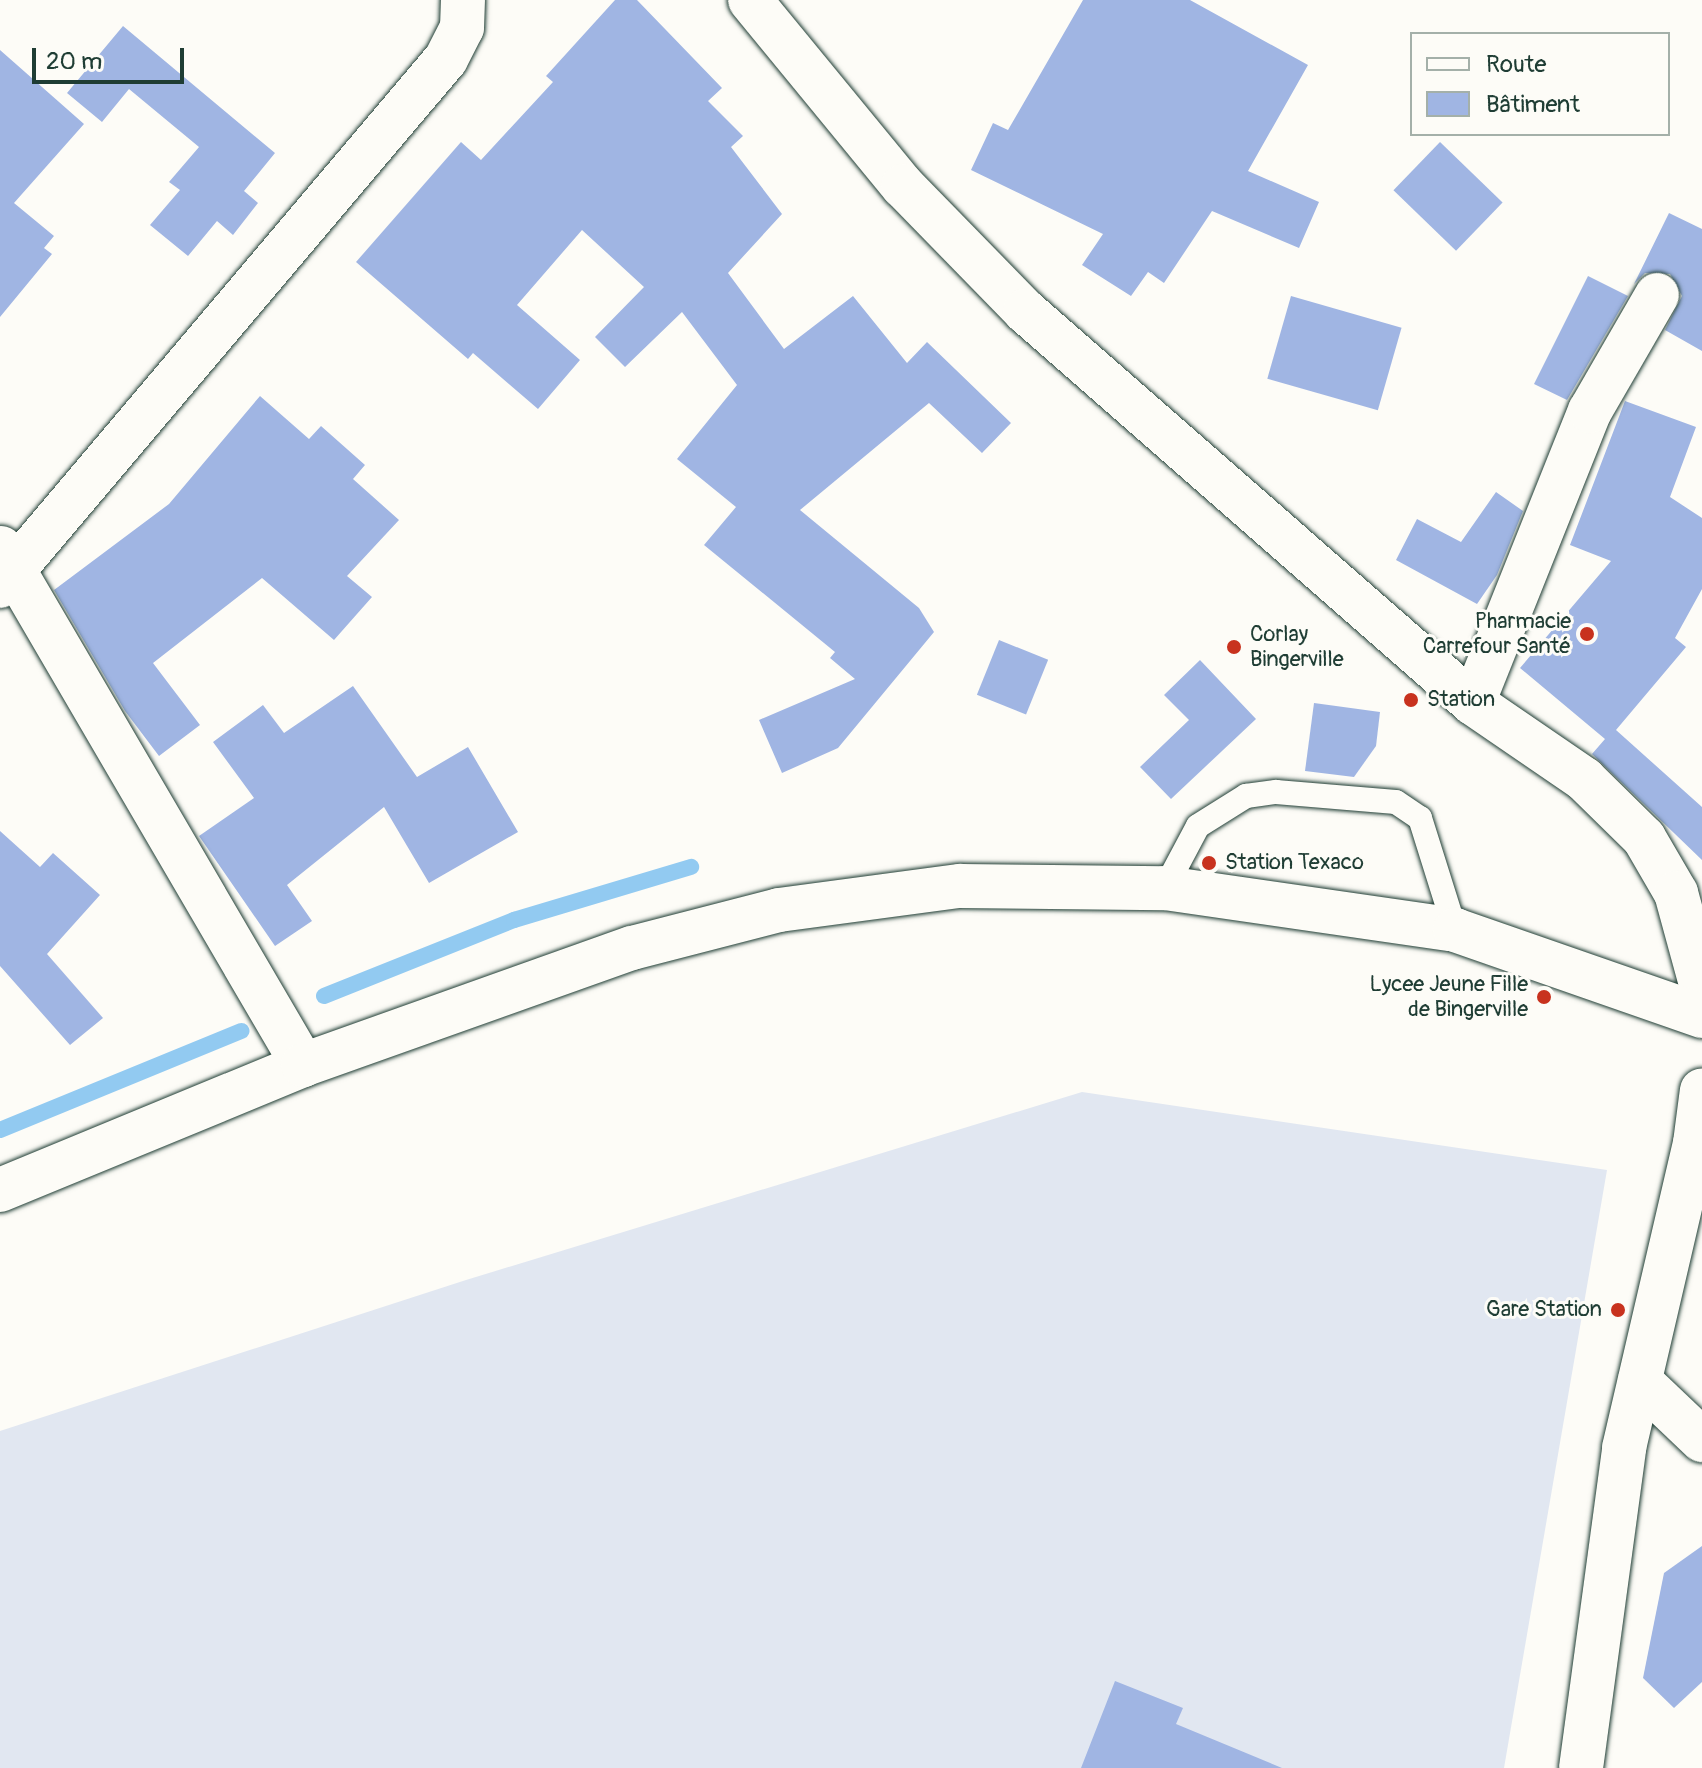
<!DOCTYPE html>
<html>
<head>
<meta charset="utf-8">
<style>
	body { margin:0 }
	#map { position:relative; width:1702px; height:1768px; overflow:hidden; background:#fdfcf7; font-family:Pangolin,sans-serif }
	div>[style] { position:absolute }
	.built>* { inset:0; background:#e1e7f1 }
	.stream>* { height:16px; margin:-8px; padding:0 8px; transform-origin:8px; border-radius:8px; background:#92caf1 }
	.building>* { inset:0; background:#a0b5e3; transform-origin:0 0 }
	.roads { filter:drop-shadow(0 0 2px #1f3d34) drop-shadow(0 0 2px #1f3d34) }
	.service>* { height:24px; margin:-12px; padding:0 12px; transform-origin:12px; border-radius:12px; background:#fdfcf7 }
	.minor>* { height:44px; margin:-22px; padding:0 22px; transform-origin:22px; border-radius:22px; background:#fdfcf7 }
	.tertiary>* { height:44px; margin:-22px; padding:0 22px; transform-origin:22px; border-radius:22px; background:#fdfcf7 }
	.secondary>* { height:44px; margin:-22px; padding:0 22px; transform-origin:22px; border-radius:22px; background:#fdfcf7 }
	.dots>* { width:22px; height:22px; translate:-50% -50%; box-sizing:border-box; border:4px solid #fdfcf7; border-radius:50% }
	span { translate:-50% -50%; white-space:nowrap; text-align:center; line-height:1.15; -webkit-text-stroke:6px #fdfcf7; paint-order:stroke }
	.poi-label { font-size:22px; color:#1f3d34 }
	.right { translate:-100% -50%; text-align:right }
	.left { translate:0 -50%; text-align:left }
	.legend { position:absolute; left:1410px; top:32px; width:260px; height:104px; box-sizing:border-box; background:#fdfcf7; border:2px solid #a4b0a9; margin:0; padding:10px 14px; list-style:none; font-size:24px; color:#1f3d34 }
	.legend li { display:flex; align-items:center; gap:16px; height:40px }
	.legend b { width:40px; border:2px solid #a4b0a9 }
	.scale { position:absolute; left:32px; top:48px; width:152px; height:36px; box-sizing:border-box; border:4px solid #1f3d34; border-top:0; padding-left:10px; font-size:24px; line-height:28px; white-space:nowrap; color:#1f3d34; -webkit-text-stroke:6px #fdfcf7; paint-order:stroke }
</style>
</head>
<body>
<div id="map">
	<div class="built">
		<div style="clip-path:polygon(1082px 1092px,1607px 1170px,1504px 1768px,0 1768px,0 1431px,466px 1280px)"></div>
	</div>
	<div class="stream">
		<div style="left:324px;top:996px;width:205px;rotate:-21.8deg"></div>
		<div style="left:514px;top:920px;width:185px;rotate:-16.7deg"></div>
		<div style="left:0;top:1130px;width:261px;rotate:-22.3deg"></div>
	</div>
	<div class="building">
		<div style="clip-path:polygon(615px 0,637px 0,722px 88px,708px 101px,743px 136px,731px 147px,782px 214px,728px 273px,784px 349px,853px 296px,907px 363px,927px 342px,1011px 423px,982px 453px,929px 403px,800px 510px,919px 608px,934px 632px,838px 748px,782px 773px,759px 720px,855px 679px,830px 658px,835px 652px,704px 545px,736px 507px,677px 459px,737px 385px,682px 312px,625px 367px,595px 337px,644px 287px,582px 230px,517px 305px,580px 360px,538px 409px,473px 353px,468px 359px,356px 262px,461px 142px,481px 160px,553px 82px,546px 76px)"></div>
		<div style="clip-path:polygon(1083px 0,1190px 0,1308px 65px,1248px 171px,1319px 202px,1299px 248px,1212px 211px,1164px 283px,1148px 272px,1131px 296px,1082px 265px,1103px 234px,971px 170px,993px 123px,1008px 130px)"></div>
		<div style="clip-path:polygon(123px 26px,275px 153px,244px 191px,258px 203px,233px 235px,217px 221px,188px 256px,150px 225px,180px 190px,169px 182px,199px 147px,129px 89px,102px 122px,67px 93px)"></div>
		<div style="clip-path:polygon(0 50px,84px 124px,14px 203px,54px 236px,44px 248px,52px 254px,0 317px)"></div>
		<div style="left:1440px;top:142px;width:87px;height:67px;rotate:44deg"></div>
		<div style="clip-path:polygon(1669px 213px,1702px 229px,1702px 351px,1665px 330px,1682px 296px,1670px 274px,1645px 273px,1634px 284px)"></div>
		<div style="clip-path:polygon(1588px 276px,1628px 296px,1567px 400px,1534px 384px)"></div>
		<div style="left:1291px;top:296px;width:115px;height:86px;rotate:16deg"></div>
		<div style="clip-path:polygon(260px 396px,309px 439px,321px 426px,365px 465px,353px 479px,399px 520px,347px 576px,372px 597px,334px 640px,262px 578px,153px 663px,200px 725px,159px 756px,125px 711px,54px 590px,169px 504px)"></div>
		<div style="clip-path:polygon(1625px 401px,1696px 427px,1670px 497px,1702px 518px,1702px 589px,1675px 638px,1686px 647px,1616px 730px,1702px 807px,1702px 860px,1592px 754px,1605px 739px,1520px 668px,1611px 561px,1570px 545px)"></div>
		<div style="clip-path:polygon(1496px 492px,1523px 511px,1497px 575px,1477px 604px,1396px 560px,1417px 519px,1461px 542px)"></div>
		<div style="left:999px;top:640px;width:53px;height:59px;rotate:22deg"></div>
		<div style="clip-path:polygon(1200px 660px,1256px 719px,1171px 799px,1140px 767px,1189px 720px,1164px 695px)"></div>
		<div style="clip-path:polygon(353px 686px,417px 777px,468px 747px,518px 832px,429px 883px,384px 807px,287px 885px,312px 921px,275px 946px,199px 836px,254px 798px,213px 742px,263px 705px,284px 733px)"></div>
		<div style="clip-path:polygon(1314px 703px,1380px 712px,1376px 746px,1354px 777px,1305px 771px)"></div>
		<div style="clip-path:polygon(0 831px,40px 867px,53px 853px,100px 895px,47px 954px,103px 1018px,70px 1045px,0 966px)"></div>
		<div style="clip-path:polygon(1702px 1546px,1702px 1682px,1674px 1708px,1643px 1678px,1664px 1573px)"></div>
		<div style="clip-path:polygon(1115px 1681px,1183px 1708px,1176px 1724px,1282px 1768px,1081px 1768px)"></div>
	</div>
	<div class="roads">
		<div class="service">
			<div style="left:1165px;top:888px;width:70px;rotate:-62deg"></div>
			<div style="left:1198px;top:826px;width:57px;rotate:-32deg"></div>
			<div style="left:1246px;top:796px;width:30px;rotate:-8deg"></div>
			<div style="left:1276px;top:792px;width:120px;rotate:4.8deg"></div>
			<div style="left:1396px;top:802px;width:29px;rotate:34deg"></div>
			<div style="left:1420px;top:818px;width:117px;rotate:72.6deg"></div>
		</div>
		<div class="minor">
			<div style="left:1px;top:548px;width:599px;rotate:59.71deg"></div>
			<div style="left:0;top:586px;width:690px;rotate:-49.76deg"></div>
			<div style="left:446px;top:59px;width:35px;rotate:-63deg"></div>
			<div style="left:462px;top:28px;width:28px;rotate:-88deg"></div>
			<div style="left:1473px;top:703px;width:315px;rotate:-68.2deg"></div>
			<div style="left:1590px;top:411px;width:134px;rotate:-60deg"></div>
			<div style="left:1640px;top:1381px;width:86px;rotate:43.6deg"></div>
			<div style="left:1581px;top:1768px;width:323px;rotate:-82.3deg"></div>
			<div style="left:1624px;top:1448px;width:313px;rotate:-76.9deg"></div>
			<div style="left:1695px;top:1143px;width:53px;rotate:-82.5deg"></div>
		</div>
		<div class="tertiary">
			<div style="left:750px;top:0;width:241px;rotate:50.6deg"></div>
			<div style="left:903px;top:186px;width:175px;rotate:45.7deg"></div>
			<div style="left:1025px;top:311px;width:595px;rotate:41.19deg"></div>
			<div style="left:1473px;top:703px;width:135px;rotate:34.4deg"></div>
			<div style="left:1584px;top:779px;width:84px;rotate:44.5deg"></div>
			<div style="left:1644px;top:838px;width:64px;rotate:59.8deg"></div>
			<div style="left:1676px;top:893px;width:98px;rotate:74.7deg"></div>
		</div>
		<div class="secondary">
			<div style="left:0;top:1190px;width:328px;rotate:-22.4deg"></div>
			<div style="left:303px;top:1065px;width:349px;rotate:-19.6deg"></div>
			<div style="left:632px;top:948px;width:152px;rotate:-14.5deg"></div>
			<div style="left:779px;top:910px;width:183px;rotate:-7.6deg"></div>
			<div style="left:960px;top:886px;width:205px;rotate:0.6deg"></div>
			<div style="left:1165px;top:888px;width:293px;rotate:8.2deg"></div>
			<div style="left:1455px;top:930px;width:262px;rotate:19.2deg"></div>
		</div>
	</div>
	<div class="dots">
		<div style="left:1587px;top:634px;background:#c8321e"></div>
		<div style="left:1234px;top:647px;background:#c8321e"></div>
		<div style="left:1411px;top:700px;background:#c8321e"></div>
		<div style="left:1209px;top:863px;background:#c8321e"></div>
		<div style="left:1544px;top:997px;background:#c8321e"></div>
		<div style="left:1618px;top:1310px;background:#c8321e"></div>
	</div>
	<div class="poi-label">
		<span class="right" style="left:1571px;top:634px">Pharmacie<br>Carrefour Santé</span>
		<span class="left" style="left:1250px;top:647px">Corlay<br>Bingerville</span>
		<span class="left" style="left:1427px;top:700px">Station</span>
		<span class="left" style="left:1225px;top:863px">Station Texaco</span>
		<span class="right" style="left:1528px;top:997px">Lycee Jeune Fille<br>de Bingerville</span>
		<span class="right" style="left:1602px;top:1310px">Gare Station</span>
	</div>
	<ul class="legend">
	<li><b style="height:10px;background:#fdfcf7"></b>Route</li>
	<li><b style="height:22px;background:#a0b5e3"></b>Bâtiment</li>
	</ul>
	<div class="scale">20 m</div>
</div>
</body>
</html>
